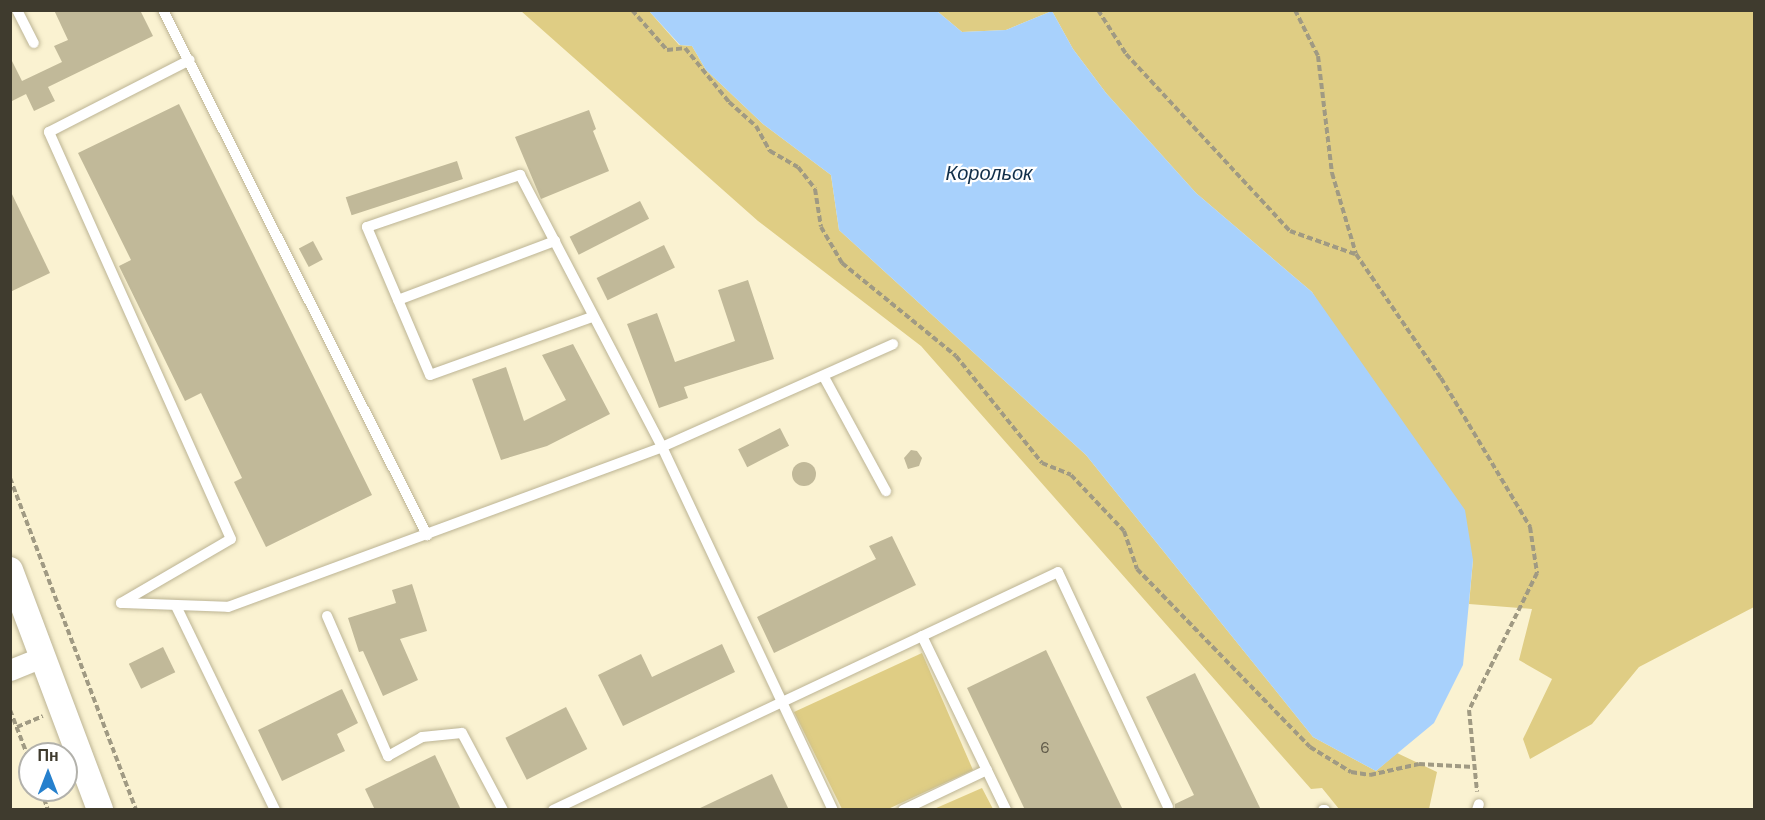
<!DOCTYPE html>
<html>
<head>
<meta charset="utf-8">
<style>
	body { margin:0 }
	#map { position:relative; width:1765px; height:820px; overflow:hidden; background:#faf2d1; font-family:"DM Sans",sans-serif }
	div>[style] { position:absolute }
	.green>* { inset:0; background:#dfcd84 }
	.water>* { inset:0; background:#a8d1fc }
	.building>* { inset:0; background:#c1b999; transform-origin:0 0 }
	.round { border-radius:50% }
	.path>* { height:4px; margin-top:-2px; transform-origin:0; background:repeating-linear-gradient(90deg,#a09a83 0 6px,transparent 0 9px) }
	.roads { filter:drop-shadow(0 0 2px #bcb494) drop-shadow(0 0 2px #bcb494) }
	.service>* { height:10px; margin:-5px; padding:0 5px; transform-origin:5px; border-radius:5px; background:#fff }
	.minor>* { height:21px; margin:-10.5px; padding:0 10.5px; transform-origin:10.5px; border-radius:10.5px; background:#fff }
	.tertiary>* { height:26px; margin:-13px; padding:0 13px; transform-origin:13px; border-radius:13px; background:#fff }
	span { translate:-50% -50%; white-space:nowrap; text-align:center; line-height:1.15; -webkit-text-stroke:4.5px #fff; paint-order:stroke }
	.number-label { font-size:15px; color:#605a49 }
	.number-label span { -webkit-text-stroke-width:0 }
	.water-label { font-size:20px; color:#112f4a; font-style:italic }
	.frame { position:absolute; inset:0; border:12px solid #3f3b2e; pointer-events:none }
	.north { position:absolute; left:18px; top:742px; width:60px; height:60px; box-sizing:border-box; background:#fff; border:2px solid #b2b1ab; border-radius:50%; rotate:0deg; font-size:16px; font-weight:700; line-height:24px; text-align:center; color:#3f3b2e }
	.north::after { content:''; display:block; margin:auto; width:21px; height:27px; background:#2680cd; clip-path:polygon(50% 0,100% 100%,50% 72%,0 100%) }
</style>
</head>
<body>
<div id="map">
	<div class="green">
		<div style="clip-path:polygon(521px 11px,649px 11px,679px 45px,692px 46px,706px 70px,763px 124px,831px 175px,839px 230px,1086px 455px,1313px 737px,1376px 771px,1397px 753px,1437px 772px,1429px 809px,1339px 809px,1322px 788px,1311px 789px,921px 346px,758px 221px)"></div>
		<div style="clip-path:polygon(937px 11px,1754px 11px,1754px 607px,1639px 667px,1592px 724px,1530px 759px,1523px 739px,1552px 679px,1519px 660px,1532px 609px,1469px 604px,1473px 560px,1312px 292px,1196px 193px,1106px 93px,1073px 49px,1052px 11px,1006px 30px,962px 32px)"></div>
		<div style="clip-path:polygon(922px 653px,973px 770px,888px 809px,842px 809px,794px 712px)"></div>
		<div style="clip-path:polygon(982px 788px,993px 809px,934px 809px)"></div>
	</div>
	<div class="water">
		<div style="clip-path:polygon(649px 11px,937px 11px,962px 32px,1006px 30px,1052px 11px,1073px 49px,1106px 93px,1196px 193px,1312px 292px,1465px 510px,1473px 560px,1463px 665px,1434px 723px,1376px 771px,1313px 737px,1086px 455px,839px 230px,831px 175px,763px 124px,706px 70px,692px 46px,680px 45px)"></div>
	</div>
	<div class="building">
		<div style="clip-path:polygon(54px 10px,140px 10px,153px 36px,48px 87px,55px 101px,34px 111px,26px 94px,10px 102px,10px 57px,22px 81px,62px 62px,54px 46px,68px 40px)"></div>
		<div style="clip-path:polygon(179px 104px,372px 495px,266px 547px,234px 482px,242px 478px,201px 393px,185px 401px,119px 266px,131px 260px,78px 153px)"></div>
		<div style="clip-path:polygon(589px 110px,596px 129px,593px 131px,609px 171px,541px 199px,515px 137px)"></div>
		<div style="left:457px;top:161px;width:19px;height:117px;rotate:72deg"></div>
		<div style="clip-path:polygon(10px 190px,50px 273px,10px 292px)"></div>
		<div style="left:640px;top:201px;width:20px;height:79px;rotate:63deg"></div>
		<div style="left:313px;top:241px;width:21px;height:16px;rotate:62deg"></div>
		<div style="left:664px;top:245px;width:25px;height:75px;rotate:64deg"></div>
		<div style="clip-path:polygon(748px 280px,774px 359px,684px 387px,688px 398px,659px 408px,627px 324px,657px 313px,675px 362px,735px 341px,718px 290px)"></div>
		<div style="clip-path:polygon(573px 344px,610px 414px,547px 446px,501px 460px,472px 379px,506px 367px,524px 421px,566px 400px,542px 355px)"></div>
		<div style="left:780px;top:428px;width:20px;height:47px;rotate:63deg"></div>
		<div style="clip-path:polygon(911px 450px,917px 451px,922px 458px,919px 466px,908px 469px,904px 458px)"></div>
		<div class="round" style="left:792px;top:462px;width:24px;height:24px"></div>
		<div style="clip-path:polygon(892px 536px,916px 585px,774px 653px,757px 617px,876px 559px,869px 546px)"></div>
		<div style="clip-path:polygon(412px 584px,427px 631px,400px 639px,418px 680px,383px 696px,363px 651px,359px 652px,348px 618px,396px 603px,392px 590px)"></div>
		<div style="clip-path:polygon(722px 644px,735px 672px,623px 726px,598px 675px,641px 654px,652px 677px)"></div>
		<div style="left:163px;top:647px;width:28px;height:38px;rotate:64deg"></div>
		<div style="clip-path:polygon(1046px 650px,1123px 810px,1025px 810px,967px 688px)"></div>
		<div style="clip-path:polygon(1195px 673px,1261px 810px,1175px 810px,1175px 804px,1194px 795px,1146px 697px)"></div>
		<div style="clip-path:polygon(342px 689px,358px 723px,337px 734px,345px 751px,282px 781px,258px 730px)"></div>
		<div style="left:566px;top:707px;width:47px;height:68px;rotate:63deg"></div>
		<div style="clip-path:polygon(435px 755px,461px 810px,375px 810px,365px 789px)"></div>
		<div style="clip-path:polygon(772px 774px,789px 810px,696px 810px)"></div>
	</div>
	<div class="path">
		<div style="left:632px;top:10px;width:53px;rotate:48.8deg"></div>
		<div style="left:667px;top:50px;width:18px;rotate:-6deg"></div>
		<div style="left:685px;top:48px;width:70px;rotate:50.8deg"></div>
		<div style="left:729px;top:102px;width:36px;rotate:42deg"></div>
		<div style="left:756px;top:126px;width:29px;rotate:61deg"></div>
		<div style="left:770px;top:151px;width:32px;rotate:30deg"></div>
		<div style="left:798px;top:167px;width:28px;rotate:52deg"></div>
		<div style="left:815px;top:189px;width:38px;rotate:81deg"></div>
		<div style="left:821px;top:227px;width:42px;rotate:59.7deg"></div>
		<div style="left:842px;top:263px;width:147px;rotate:39.2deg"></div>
		<div style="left:956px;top:356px;width:137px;rotate:51.2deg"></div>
		<div style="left:1042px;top:463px;width:31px;rotate:22deg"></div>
		<div style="left:1071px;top:475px;width:77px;rotate:46.6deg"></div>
		<div style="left:1124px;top:531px;width:40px;rotate:71.1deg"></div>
		<div style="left:1137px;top:569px;width:248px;rotate:45.8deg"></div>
		<div style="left:1310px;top:747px;width:48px;rotate:31.4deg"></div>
		<div style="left:1351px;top:772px;width:19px;rotate:9deg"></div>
		<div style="left:1370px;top:775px;width:50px;rotate:-12.7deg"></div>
		<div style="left:1419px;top:764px;width:55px;rotate:3.1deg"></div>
		<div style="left:1098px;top:10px;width:52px;rotate:57.5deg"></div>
		<div style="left:1126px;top:54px;width:241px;rotate:47.2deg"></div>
		<div style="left:1290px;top:231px;width:69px;rotate:19.5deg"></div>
		<div style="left:1295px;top:10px;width:51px;rotate:63.4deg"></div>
		<div style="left:1318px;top:56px;width:118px;rotate:83.2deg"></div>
		<div style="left:1332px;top:173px;width:84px;rotate:73.5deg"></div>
		<div style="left:1356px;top:254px;width:150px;rotate:55.6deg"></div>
		<div style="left:1441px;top:378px;width:174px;rotate:59.1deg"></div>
		<div style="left:1530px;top:527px;width:47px;rotate:81.3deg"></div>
		<div style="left:1537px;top:573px;width:153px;rotate:116.4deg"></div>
		<div style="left:1469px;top:710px;width:82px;rotate:84.4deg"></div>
		<div style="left:10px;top:478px;width:355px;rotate:69.2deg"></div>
		<div style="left:10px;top:710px;width:56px;rotate:69deg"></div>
		<div style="left:17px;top:727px;width:28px;rotate:-23deg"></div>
		<div style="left:41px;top:790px;width:21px;rotate:71deg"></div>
	</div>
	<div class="roads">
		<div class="service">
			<div style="left:17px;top:10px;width:37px;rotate:63deg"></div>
			<div style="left:163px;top:10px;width:588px;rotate:63.3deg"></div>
			<div style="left:398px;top:300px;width:168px;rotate:-20.6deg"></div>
			<div style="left:592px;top:317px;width:172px;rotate:160.3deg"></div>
			<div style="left:430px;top:375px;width:161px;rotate:-113.1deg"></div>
			<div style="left:367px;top:227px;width:162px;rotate:-18.8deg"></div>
			<div style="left:520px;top:175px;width:307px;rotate:62.4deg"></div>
			<div style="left:662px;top:447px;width:401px;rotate:64.8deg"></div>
			<div style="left:824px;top:377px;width:130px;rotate:61.5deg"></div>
			<div style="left:121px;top:603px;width:107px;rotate:2.1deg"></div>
			<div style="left:228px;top:607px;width:463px;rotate:-20.2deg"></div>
			<div style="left:662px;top:447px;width:253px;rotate:-24deg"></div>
			<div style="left:121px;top:603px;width:127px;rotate:-30.2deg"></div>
			<div style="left:231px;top:539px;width:446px;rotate:-114.1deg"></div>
			<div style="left:49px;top:132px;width:158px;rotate:-27.1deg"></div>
			<div style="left:176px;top:606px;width:227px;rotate:64.1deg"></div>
			<div style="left:327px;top:616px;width:153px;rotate:66.5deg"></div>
			<div style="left:388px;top:756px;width:39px;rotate:-29deg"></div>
			<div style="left:422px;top:737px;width:40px;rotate:-5.7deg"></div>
			<div style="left:462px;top:733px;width:87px;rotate:62deg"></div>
			<div style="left:922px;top:636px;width:193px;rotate:64.2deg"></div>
			<div style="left:553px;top:810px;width:558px;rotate:-25.23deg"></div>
			<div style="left:1058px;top:572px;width:259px;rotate:64.9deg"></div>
			<div style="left:903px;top:810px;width:93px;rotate:-25.5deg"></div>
			<div style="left:1323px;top:810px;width:2px"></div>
			<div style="left:1477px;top:810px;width:6px;rotate:-72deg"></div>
		</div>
		<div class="minor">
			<div style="left:10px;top:670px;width:35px;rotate:-22deg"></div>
		</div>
		<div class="tertiary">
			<div style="left:10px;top:570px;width:256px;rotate:69.4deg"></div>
		</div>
	</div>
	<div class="number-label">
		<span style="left:1045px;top:749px">6</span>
	</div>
	<div class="water-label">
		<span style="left:989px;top:173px">Корольок</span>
	</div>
	<div class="frame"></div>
	<div class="north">Пн</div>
</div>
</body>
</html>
